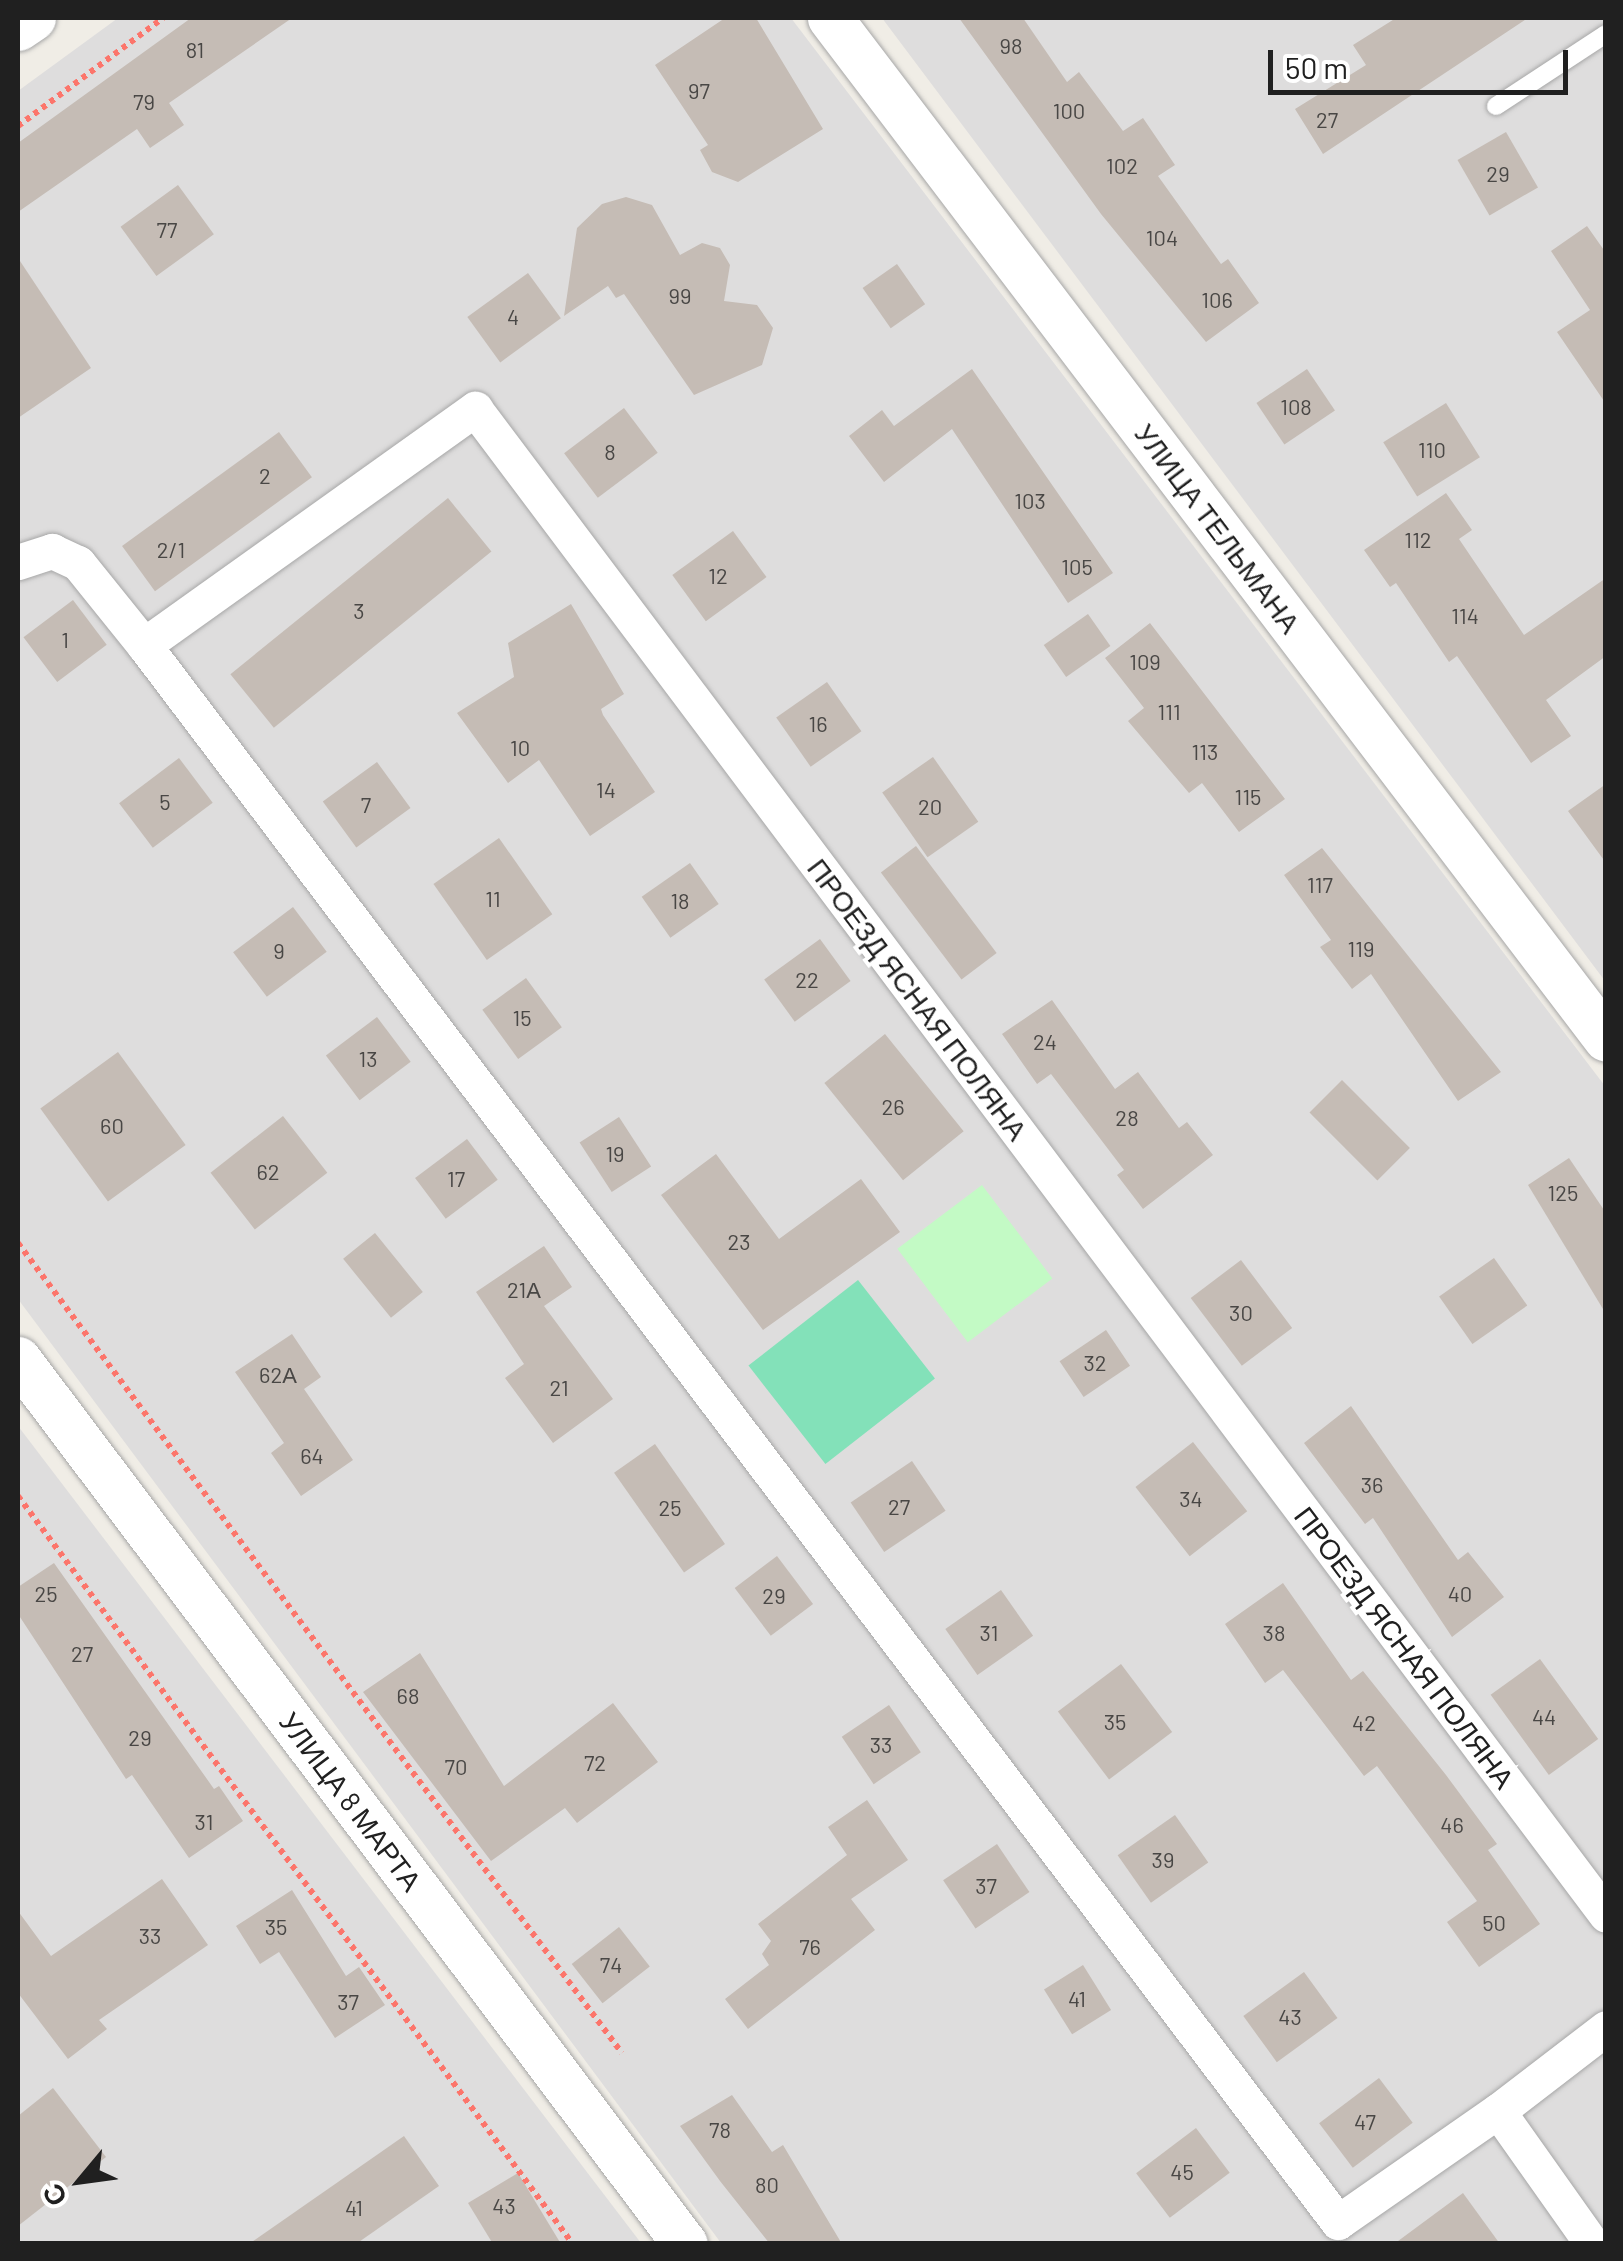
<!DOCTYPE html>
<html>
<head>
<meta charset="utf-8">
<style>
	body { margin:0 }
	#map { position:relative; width:1623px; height:2261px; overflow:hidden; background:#f0ede6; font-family:Barlow,sans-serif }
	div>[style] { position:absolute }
	.residential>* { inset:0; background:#dedddd }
	.park>* { inset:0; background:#c3fac5; transform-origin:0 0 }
	.pitch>* { inset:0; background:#83e1b9; transform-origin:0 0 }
	.building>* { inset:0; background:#c5bcb5; transform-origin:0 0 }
	.path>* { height:6px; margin-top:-3px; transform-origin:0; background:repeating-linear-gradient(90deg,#fc756b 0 5px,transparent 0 10px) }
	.roads { filter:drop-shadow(0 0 2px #a7a7a7) drop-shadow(0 0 2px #a7a7a7) }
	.service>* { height:18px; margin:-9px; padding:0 9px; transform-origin:9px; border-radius:9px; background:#fff }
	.minor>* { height:35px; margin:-17.5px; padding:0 17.5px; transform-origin:17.5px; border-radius:17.5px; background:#fff }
	.tertiary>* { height:45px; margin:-22.5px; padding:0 22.5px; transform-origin:22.5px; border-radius:22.5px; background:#fff }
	span { translate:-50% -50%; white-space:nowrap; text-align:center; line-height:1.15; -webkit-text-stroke:8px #fff; paint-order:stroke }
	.number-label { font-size:22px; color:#494745 }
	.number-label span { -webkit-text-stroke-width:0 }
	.street-label { font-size:28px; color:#202020 }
	.frame { position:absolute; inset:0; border:20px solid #202020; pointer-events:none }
	.north { position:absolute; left:30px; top:2131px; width:100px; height:100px; -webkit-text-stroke:8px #fff; paint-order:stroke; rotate:241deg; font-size:28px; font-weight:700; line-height:40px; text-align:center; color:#202020 }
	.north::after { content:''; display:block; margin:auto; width:35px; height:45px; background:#202020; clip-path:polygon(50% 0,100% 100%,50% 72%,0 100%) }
	.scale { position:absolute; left:1268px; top:50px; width:300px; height:45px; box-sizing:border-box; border:5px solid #202020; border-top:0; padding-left:12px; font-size:30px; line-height:35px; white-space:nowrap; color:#202020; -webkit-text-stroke:8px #fff; paint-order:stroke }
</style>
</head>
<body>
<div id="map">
	<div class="residential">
		<div style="clip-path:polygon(118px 18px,791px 18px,1605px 1086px,1605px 2243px,721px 2243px,18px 1299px,18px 91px)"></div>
		<div style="clip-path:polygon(882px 18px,1605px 18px,1605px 981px)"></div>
		<div style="clip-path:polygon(18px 1426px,641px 2243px,18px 2243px)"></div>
	</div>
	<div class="park">
		<div style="left:982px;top:1185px;width:117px;height:106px;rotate:53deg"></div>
	</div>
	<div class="pitch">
		<div style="left:858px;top:1280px;width:125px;height:139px;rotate:52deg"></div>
	</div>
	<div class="building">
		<div style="clip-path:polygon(191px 18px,292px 18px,169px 103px,184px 125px,150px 148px,137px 129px,18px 212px,18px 143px)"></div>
		<div style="clip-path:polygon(725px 18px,756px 18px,823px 129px,738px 182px,712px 172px,700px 150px,708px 145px,655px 65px)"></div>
		<div style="clip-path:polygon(959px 18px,1023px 18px,1067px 82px,1079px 72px,1123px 131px,1143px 118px,1175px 165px,1158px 176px,1221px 264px,1228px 259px,1259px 303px,1206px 342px,1101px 214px)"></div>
		<div style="clip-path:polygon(1396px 18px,1528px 18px,1323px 154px,1295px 109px,1366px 65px,1353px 45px)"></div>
		<div style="left:1506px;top:132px;width:64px;height:56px;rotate:60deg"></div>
		<div style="left:178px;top:185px;width:61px;height:71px;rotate:54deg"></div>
		<div style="clip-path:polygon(626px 197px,652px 205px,680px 255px,702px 243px,720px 248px,730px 265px,724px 301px,757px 305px,773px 328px,762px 365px,694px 395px,624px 294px,616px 298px,608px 286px,564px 316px,577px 228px,602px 204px)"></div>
		<div style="clip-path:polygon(1587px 226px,1606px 253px,1606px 404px,1557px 332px,1590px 310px,1551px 251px)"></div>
		<div style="clip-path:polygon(18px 258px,91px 368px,18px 418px)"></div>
		<div style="left:897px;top:264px;width:49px;height:42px;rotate:55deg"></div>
		<div style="left:528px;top:273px;width:56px;height:75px;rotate:54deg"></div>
		<div style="clip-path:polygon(972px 369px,1113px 573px,1068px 603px,952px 429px,884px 482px,849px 436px,882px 410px,894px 426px)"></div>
		<div style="left:1307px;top:369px;width:50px;height:61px;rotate:56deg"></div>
		<div style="left:1446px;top:403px;width:64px;height:74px;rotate:58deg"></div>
		<div style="left:624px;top:408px;width:56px;height:75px;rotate:53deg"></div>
		<div style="left:279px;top:432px;width:56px;height:194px;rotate:54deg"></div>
		<div style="clip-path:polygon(1446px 493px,1472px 530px,1459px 539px,1524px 635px,1606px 578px,1606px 656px,1546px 700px,1571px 736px,1531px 763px,1457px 656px,1449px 662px,1396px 583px,1390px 587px,1364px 550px)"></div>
		<div style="left:448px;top:498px;width:69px;height:280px;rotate:51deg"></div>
		<div style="left:733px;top:531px;width:57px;height:75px;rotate:54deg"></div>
		<div style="left:73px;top:600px;width:56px;height:62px;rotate:53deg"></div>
		<div style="clip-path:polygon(571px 604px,624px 694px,601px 709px,603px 715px,655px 792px,590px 836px,539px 760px,508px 783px,457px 713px,514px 677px,508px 643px)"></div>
		<div style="left:1088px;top:614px;width:39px;height:54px;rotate:55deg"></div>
		<div style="clip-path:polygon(1150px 623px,1285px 799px,1239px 832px,1202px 783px,1189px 793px,1128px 721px,1144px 708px,1105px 658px)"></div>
		<div style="left:827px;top:682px;width:60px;height:62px;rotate:55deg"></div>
		<div style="left:933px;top:757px;width:79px;height:62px;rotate:55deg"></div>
		<div style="left:179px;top:758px;width:56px;height:75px;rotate:53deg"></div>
		<div style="left:377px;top:762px;width:57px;height:67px;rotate:54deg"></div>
		<div style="clip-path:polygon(1606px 784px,1606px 863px,1568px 811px)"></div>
		<div style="left:499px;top:838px;width:93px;height:80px;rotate:55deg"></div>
		<div style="left:916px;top:846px;width:134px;height:44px;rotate:53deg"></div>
		<div style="clip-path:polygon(1322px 848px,1501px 1072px,1458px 1101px,1371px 974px,1352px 989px,1320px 947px,1331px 940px,1284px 875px)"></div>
		<div style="left:690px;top:863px;width:50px;height:59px;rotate:55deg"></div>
		<div style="left:293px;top:907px;width:56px;height:75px;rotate:53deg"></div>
		<div style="left:820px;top:939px;width:52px;height:69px;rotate:54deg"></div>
		<div style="left:526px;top:978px;width:61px;height:54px;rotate:54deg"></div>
		<div style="clip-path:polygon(1052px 1000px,1115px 1089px,1138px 1072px,1179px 1128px,1187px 1122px,1213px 1155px,1143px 1209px,1117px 1175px,1124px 1170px,1051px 1074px,1037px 1084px,1002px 1034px)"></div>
		<div style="left:377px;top:1017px;width:56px;height:64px;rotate:53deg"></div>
		<div style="left:885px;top:1034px;width:125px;height:78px;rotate:51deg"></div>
		<div style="left:118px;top:1052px;width:115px;height:96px;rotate:54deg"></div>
		<div style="left:1342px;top:1080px;width:96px;height:46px;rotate:45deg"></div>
		<div style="left:283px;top:1116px;width:72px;height:92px;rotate:52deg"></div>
		<div style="left:619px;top:1117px;width:59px;height:47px;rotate:57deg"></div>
		<div style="left:467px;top:1139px;width:51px;height:65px;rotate:53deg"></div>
		<div style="clip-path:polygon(716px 1154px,779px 1239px,861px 1179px,900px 1232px,763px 1330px,661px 1195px)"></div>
		<div style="clip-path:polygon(1569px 1158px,1606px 1213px,1606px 1314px,1528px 1185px)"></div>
		<div style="left:375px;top:1233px;width:76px;height:41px;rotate:51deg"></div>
		<div style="clip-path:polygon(544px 1246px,572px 1287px,544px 1306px,613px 1399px,553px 1443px,505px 1378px,524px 1364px,476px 1292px)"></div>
		<div style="left:1494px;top:1258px;width:58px;height:67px;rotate:55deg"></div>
		<div style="left:1241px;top:1260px;width:85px;height:63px;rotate:53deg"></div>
		<div style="left:1106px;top:1330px;width:43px;height:56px;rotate:56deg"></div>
		<div style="clip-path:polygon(292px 1334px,321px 1377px,304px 1389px,353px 1460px,301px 1496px,271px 1453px,284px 1443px,235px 1372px)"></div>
		<div style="clip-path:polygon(1351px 1406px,1458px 1560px,1468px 1552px,1504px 1597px,1452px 1637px,1373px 1518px,1365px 1524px,1304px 1443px)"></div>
		<div style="left:1193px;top:1442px;width:88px;height:73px;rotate:52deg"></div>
		<div style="left:655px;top:1444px;width:122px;height:50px;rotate:55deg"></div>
		<div style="left:912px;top:1461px;width:60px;height:74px;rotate:56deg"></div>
		<div style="left:777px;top:1556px;width:60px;height:53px;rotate:53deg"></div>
		<div style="clip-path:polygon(54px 1563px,214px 1789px,219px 1786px,243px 1821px,189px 1858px,132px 1775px,126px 1779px,18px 1614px,18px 1587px)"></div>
		<div style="clip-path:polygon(1283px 1583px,1351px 1680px,1363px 1671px,1446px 1775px,1497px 1844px,1488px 1850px,1540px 1924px,1479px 1967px,1447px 1922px,1477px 1901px,1377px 1766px,1364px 1776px,1283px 1670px,1265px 1683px,1225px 1624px)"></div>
		<div style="left:1001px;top:1590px;width:56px;height:68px;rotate:55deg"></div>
		<div style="clip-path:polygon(420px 1653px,504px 1786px,613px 1703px,658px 1762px,577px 1823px,565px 1808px,491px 1861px,363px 1692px)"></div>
		<div style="left:1540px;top:1659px;width:99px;height:61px;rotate:54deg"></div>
		<div style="left:1121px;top:1664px;width:85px;height:79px;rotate:53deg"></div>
		<div style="left:889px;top:1705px;width:57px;height:57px;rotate:56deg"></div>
		<div style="clip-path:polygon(867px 1800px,908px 1860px,851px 1899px,875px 1930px,748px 2029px,725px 1999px,769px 1965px,762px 1954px,771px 1941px,758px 1924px,847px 1855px,828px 1827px)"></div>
		<div style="left:1175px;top:1815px;width:58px;height:70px;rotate:55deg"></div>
		<div style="left:997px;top:1844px;width:58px;height:65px;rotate:56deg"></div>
		<div style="clip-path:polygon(162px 1879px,208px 1945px,99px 2020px,107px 2029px,68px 2059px,18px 1993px,18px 1911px,51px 1956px)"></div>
		<div style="clip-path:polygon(292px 1890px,346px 1976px,359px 1967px,385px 2005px,335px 2038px,279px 1952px,260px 1964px,236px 1926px)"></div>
		<div style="left:619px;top:1927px;width:50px;height:60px;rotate:52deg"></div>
		<div style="left:1083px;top:1965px;width:53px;height:46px;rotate:58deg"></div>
		<div style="left:1304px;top:1972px;width:57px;height:75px;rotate:54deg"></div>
		<div style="left:1379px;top:2078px;width:56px;height:75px;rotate:53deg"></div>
		<div style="clip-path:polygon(53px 2088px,106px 2157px,18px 2226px,18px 2116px)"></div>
		<div style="clip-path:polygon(732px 2095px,772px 2152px,783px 2145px,842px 2244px,770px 2244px,720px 2181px,680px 2126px)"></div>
		<div style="left:1196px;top:2128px;width:56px;height:75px;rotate:53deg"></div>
		<div style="clip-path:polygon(404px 2136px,439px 2186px,356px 2244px,249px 2244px)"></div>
		<div style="clip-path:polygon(518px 2173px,561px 2244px,493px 2244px,468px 2203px)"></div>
		<div style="clip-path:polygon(1463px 2193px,1500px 2244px,1394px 2244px)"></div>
	</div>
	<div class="path">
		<div style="left:18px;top:126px;width:181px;rotate:-36.7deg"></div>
		<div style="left:18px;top:1243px;width:1010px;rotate:53.29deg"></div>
		<div style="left:18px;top:1496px;width:931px;rotate:53.43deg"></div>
	</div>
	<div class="roads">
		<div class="service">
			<div style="left:1496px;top:106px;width:131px;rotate:-33.2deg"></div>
		</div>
		<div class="minor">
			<div style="left:18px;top:562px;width:36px;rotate:-18deg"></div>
			<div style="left:52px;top:551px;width:29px;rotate:25deg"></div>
			<div style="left:78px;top:563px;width:105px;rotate:51.2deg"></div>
			<div style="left:144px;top:645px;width:1978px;rotate:52.87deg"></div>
			<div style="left:1338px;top:2222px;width:195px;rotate:-34.8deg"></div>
			<div style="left:1498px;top:2111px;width:163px;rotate:54.7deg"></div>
			<div style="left:144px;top:645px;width:407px;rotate:-35.5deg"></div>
			<div style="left:475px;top:409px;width:1883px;rotate:53.09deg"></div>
			<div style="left:1498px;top:2111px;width:136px;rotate:-37.5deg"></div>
		</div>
		<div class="tertiary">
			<div style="left:830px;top:18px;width:1282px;rotate:52.76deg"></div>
			<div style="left:18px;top:28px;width:18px;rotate:-34deg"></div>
			<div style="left:18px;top:1359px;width:1108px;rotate:53deg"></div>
		</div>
	</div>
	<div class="number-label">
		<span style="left:1011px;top:46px">98</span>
		<span style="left:195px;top:50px">81</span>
		<span style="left:699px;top:91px">97</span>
		<span style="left:144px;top:102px">79</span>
		<span style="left:1069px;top:111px">100</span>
		<span style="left:1327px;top:120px">27</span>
		<span style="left:1122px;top:166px">102</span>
		<span style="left:1498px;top:174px">29</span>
		<span style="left:167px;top:230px">77</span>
		<span style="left:1162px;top:238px">104</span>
		<span style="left:680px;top:296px">99</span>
		<span style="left:1217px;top:300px">106</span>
		<span style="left:513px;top:317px">4</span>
		<span style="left:1296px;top:407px">108</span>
		<span style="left:1432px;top:450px">110</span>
		<span style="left:610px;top:452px">8</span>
		<span style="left:265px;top:476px">2</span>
		<span style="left:1030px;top:501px">103</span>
		<span style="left:1418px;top:540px">112</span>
		<span style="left:171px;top:550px">2/1</span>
		<span style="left:1077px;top:567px">105</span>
		<span style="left:718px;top:576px">12</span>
		<span style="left:359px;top:611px">3</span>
		<span style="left:1465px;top:616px">114</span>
		<span style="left:65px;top:640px">1</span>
		<span style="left:1145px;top:662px">109</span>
		<span style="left:1169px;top:712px">111</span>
		<span style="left:818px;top:724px">16</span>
		<span style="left:520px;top:748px">10</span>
		<span style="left:1205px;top:752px">113</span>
		<span style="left:606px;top:790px">14</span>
		<span style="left:1248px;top:797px">115</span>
		<span style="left:165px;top:802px">5</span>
		<span style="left:366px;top:805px">7</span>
		<span style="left:930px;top:807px">20</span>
		<span style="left:1320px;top:885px">117</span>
		<span style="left:493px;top:899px">11</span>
		<span style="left:680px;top:901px">18</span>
		<span style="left:1361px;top:949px">119</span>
		<span style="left:279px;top:951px">9</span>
		<span style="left:807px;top:980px">22</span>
		<span style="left:522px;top:1018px">15</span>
		<span style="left:1045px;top:1042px">24</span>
		<span style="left:368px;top:1059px">13</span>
		<span style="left:893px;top:1107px">26</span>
		<span style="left:1127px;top:1118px">28</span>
		<span style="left:112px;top:1126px">60</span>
		<span style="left:615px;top:1154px">19</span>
		<span style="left:268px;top:1172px">62</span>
		<span style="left:456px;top:1179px">17</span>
		<span style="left:1563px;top:1193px">125</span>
		<span style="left:739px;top:1242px">23</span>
		<span style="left:524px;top:1290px">21А</span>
		<span style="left:1241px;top:1313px">30</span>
		<span style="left:1095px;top:1363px">32</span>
		<span style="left:278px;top:1375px">62А</span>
		<span style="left:559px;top:1388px">21</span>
		<span style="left:312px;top:1456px">64</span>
		<span style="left:1372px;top:1485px">36</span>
		<span style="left:1191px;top:1499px">34</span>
		<span style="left:899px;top:1507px">27</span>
		<span style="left:670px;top:1508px">25</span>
		<span style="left:46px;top:1594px">25</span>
		<span style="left:1460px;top:1594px">40</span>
		<span style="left:774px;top:1596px">29</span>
		<span style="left:989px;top:1633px">31</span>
		<span style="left:1274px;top:1633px">38</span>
		<span style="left:82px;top:1654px">27</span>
		<span style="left:408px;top:1696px">68</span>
		<span style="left:1544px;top:1717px">44</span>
		<span style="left:1115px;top:1722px">35</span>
		<span style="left:1364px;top:1723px">42</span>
		<span style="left:140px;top:1738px">29</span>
		<span style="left:881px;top:1745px">33</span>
		<span style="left:595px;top:1763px">72</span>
		<span style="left:456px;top:1767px">70</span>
		<span style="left:204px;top:1822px">31</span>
		<span style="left:1452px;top:1825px">46</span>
		<span style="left:1163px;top:1860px">39</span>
		<span style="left:986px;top:1886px">37</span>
		<span style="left:1494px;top:1923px">50</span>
		<span style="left:276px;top:1927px">35</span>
		<span style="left:150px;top:1936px">33</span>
		<span style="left:810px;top:1947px">76</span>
		<span style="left:611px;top:1965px">74</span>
		<span style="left:1077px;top:1999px">41</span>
		<span style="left:348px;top:2002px">37</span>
		<span style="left:1290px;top:2017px">43</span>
		<span style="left:1365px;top:2122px">47</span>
		<span style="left:720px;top:2130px">78</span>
		<span style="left:1182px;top:2172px">45</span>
		<span style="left:767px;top:2185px">80</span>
		<span style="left:504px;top:2206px">43</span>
		<span style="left:354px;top:2208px">41</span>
	</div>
	<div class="street-label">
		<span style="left:1218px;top:528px;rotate:53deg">УЛИЦА ТЕЛЬМАНА</span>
		<span style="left:918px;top:999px;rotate:53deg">ПРОЕЗД ЯСНАЯ ПОЛЯНА</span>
		<span style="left:1405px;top:1647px;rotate:53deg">ПРОЕЗД ЯСНАЯ ПОЛЯНА</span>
		<span style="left:351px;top:1801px;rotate:53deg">УЛИЦА 8 МАРТА</span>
	</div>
	<div class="frame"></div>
	<div class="north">С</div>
	<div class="scale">50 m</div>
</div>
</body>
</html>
